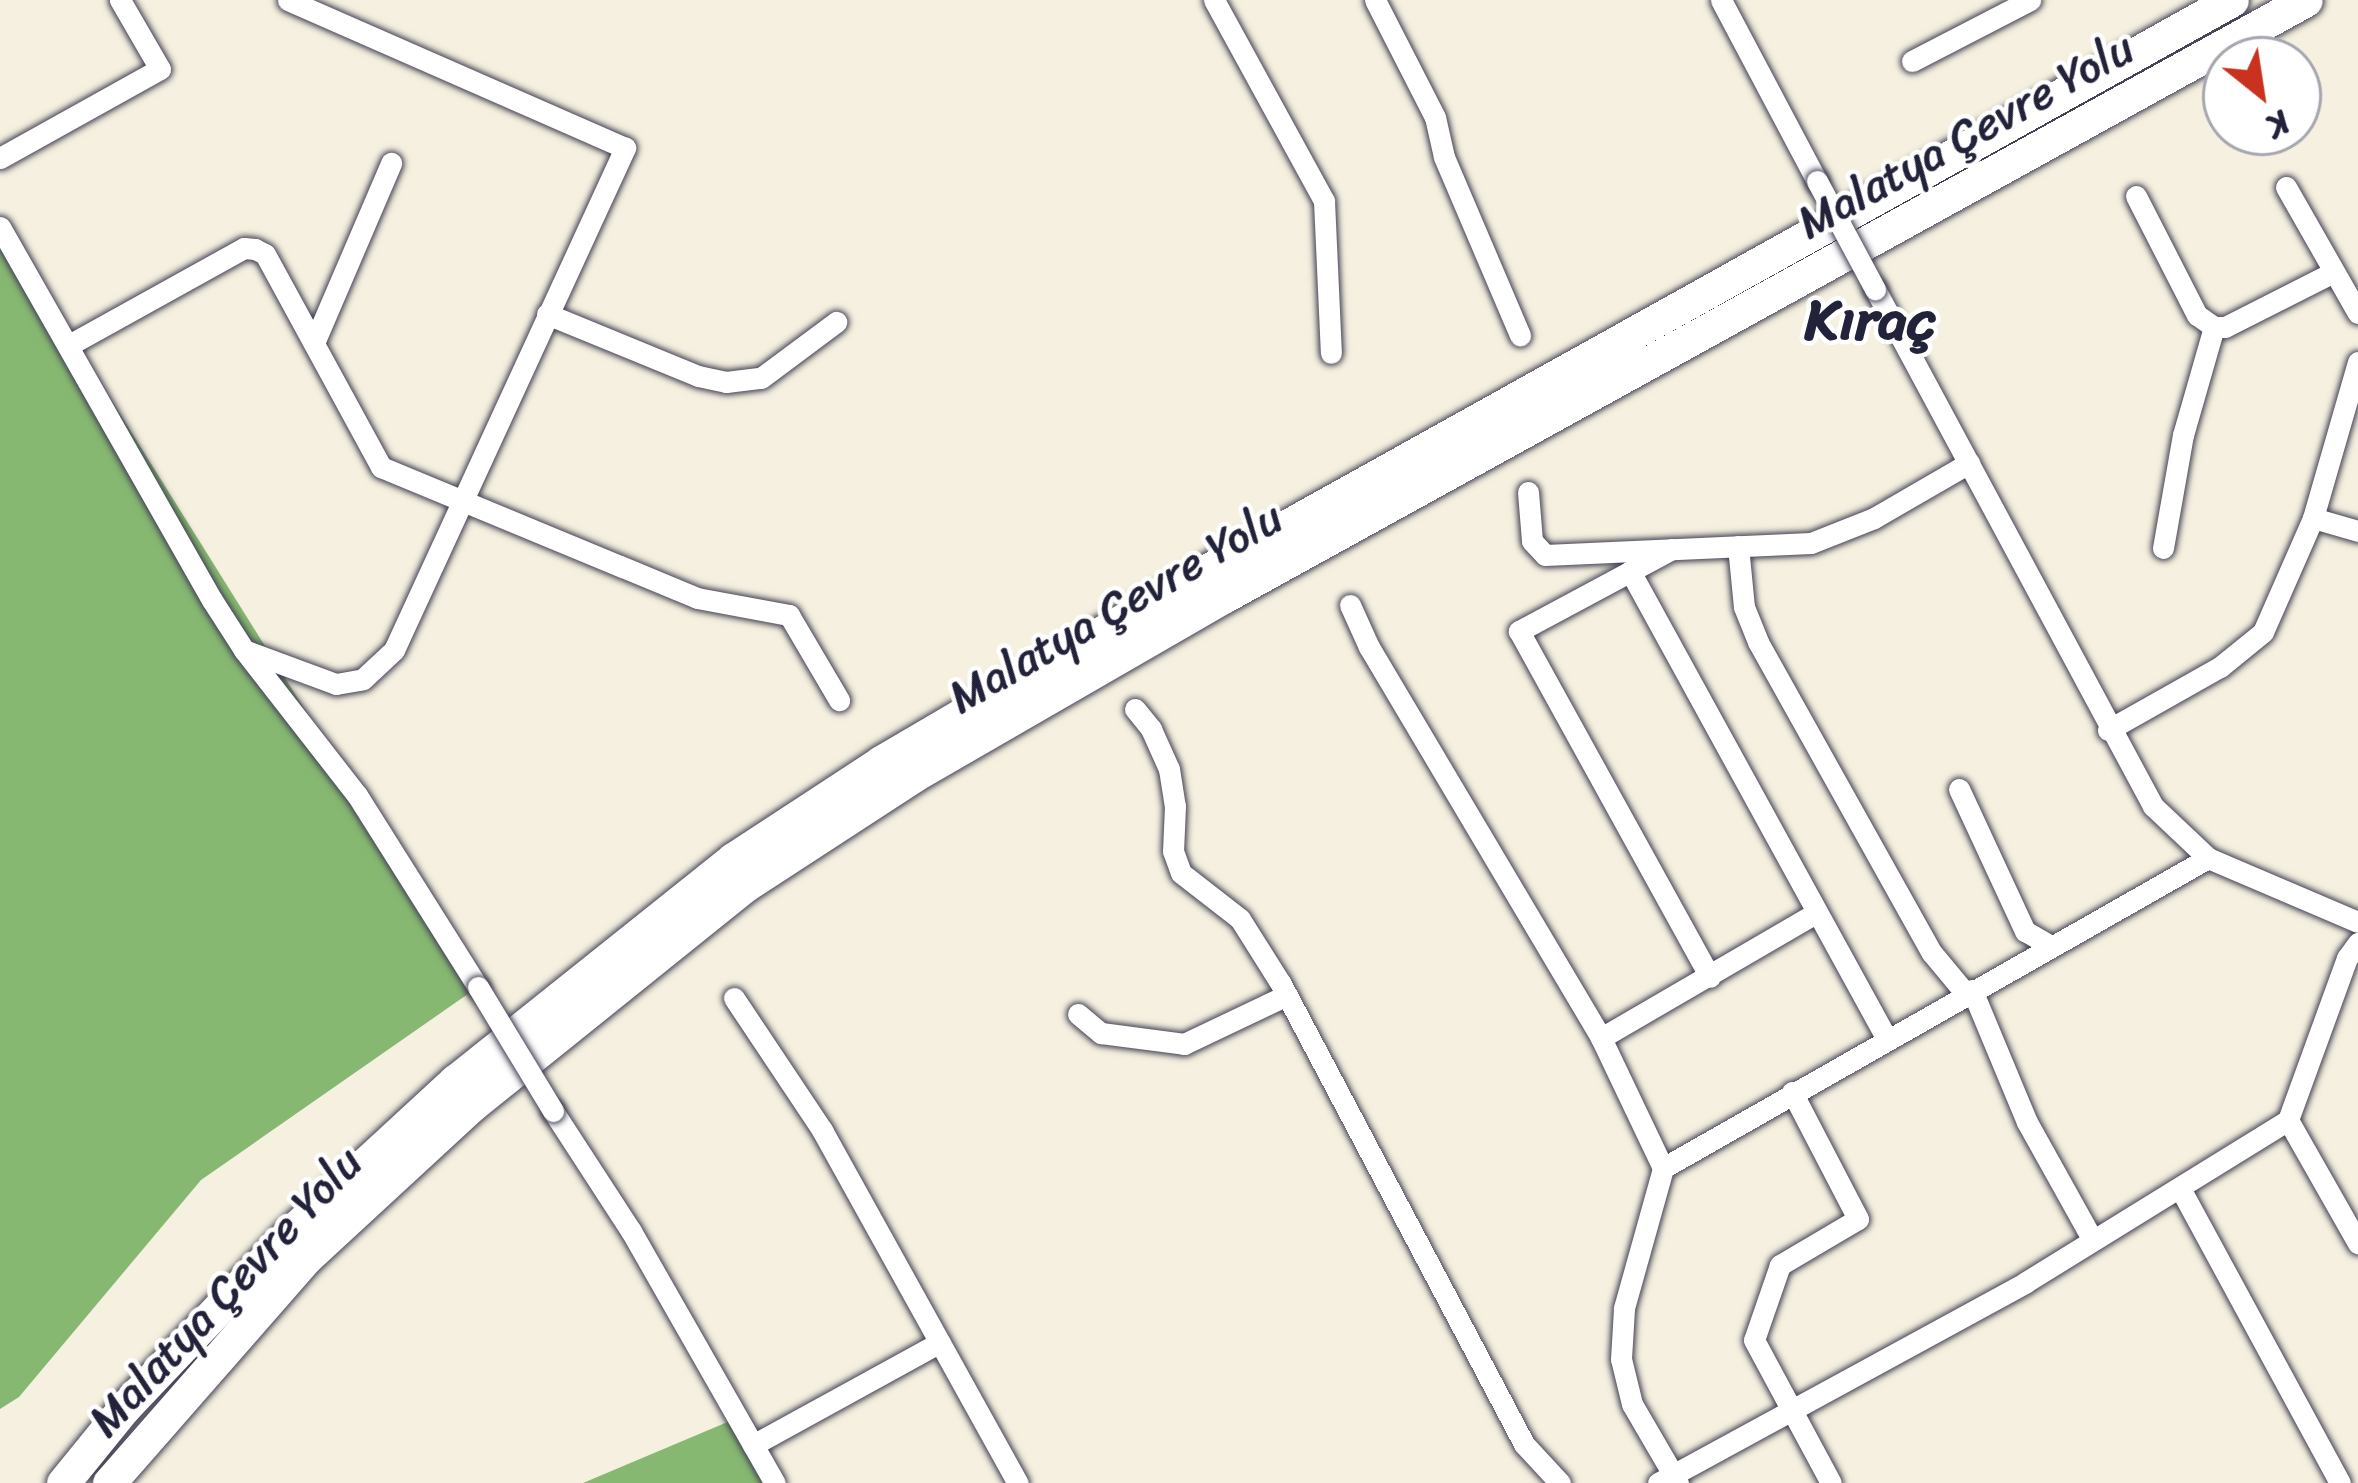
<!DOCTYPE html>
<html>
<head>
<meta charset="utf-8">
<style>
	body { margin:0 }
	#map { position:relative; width:2358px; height:1483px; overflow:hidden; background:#f5f0df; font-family:Sriracha,sans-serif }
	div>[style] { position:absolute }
	.forest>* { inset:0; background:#87b872 }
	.roads { filter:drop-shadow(0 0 3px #424154) drop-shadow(0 0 3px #424154) }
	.minor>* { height:21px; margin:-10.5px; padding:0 10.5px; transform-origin:10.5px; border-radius:10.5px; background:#fff }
	.highway>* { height:33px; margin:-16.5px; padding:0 16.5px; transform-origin:16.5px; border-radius:16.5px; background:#fff }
	.bridges { filter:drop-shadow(0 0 3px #424154) drop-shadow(0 0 3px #424154) }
	.minor-bridge>* { height:21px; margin:-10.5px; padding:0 10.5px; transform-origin:10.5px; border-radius:10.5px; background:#fff }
	span { translate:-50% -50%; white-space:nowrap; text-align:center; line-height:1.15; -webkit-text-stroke:9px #fff; paint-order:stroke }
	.street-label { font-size:45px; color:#22223b }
	.district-label { font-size:57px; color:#22223b; font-weight:700 }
	.north { position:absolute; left:2202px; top:36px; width:120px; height:120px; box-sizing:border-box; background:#fff; border:3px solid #a7a7b1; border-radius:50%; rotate:150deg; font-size:33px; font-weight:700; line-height:48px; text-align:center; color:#22223b }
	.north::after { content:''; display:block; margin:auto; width:42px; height:54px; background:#c8321e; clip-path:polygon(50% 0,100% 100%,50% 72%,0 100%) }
</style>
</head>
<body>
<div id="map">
	<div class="forest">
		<div style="clip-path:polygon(0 222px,478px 987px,201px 1180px,19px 1397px,0 1409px)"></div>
		<div style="clip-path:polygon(737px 1418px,775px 1483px,583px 1483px)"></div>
	</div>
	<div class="roads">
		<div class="minor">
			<div style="left:1214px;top:0;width:229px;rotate:61.3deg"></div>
			<div style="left:1324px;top:201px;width:152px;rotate:87.4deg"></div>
			<div style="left:1375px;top:0;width:131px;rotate:62.9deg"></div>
			<div style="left:1435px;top:117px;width:41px;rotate:77.3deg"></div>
			<div style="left:1444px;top:157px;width:194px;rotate:66.9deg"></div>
			<div style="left:1721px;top:0;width:205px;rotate:62.1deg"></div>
			<div style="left:1912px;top:61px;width:133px;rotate:-27.3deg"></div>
			<div style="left:0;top:158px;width:183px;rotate:-29.1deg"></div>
			<div style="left:160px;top:69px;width:80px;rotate:-120.1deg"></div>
			<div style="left:2286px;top:187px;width:145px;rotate:60.3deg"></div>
			<div style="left:2136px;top:196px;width:134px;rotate:62.9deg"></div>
			<div style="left:2197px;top:315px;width:21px;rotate:35deg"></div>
			<div style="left:2214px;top:327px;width:11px"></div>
			<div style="left:2225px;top:327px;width:122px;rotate:-26.8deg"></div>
			<div style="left:0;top:227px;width:429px;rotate:60.4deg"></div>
			<div style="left:212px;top:600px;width:59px;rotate:57.4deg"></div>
			<div style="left:244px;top:650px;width:184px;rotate:52.1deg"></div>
			<div style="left:357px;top:795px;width:227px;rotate:57.8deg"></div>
			<div style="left:1875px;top:289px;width:587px;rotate:61.73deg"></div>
			<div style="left:2153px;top:806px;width:76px;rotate:43.4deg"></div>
			<div style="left:2208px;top:858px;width:163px;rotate:23.1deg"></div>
			<div style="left:547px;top:314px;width:163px;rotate:22.3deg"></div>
			<div style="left:698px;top:376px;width:29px;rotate:12deg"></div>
			<div style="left:726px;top:382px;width:35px;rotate:-7deg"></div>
			<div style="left:761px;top:378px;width:94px;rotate:-36.7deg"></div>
			<div style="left:314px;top:343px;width:196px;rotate:-66.8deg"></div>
			<div style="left:69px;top:345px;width:200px;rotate:-29deg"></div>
			<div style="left:244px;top:248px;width:11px;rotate:5deg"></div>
			<div style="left:255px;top:249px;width:11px;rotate:27deg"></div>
			<div style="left:265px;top:254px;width:243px;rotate:61.4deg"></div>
			<div style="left:381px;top:467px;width:342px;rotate:22.5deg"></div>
			<div style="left:697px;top:598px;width:94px;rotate:10.5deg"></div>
			<div style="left:789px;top:615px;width:99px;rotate:59.5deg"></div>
			<div style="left:2358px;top:362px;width:162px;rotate:106.1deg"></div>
			<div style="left:2313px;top:518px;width:47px;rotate:16.1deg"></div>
			<div style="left:1528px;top:492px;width:49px;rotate:85.3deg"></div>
			<div style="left:1532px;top:541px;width:19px;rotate:47deg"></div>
			<div style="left:1545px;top:555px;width:266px;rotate:-2.6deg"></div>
			<div style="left:1811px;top:543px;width:68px;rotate:-21.6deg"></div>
			<div style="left:1874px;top:518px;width:110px;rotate:-30.1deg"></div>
			<div style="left:1738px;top:546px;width:61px;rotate:84.4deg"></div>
			<div style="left:1744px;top:607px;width:38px;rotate:68deg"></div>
			<div style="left:1758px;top:642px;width:356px;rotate:60.8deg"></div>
			<div style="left:1932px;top:953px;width:53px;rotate:50.3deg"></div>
			<div style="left:2163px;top:548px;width:115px;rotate:-80deg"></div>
			<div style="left:2183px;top:435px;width:112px;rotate:-74deg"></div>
			<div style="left:1672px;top:549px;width:174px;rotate:151.8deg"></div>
			<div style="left:1519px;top:631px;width:395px;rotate:61.1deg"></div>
			<div style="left:1630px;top:571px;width:534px;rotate:61.23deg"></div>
			<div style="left:1350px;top:605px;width:46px;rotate:65.7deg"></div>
			<div style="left:1369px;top:647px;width:455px;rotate:59.3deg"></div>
			<div style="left:1601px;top:1038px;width:144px;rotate:64.5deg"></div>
			<div style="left:244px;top:650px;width:98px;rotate:20.3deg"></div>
			<div style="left:336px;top:684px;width:27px;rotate:-10deg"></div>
			<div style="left:363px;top:679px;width:42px;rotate:-43.1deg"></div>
			<div style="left:394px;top:650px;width:553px;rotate:-65.29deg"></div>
			<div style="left:625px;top:148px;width:368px;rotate:-156.3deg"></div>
			<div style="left:1135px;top:709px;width:26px;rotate:51deg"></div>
			<div style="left:1151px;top:729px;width:44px;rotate:65.8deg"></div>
			<div style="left:1169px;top:769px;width:37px;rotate:81deg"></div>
			<div style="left:1175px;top:806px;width:45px;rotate:92.5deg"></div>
			<div style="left:1173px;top:851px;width:23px;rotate:70deg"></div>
			<div style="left:1181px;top:873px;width:75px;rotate:37.9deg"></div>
			<div style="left:1240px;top:919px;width:77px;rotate:57.8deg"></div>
			<div style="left:1281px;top:984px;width:520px;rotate:62.15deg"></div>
			<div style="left:1524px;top:1444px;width:53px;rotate:47.3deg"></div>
			<div style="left:2108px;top:730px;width:129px;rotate:-29.4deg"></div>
			<div style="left:2220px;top:667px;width:55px;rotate:-39.1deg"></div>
			<div style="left:2263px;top:632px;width:124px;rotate:-66.3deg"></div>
			<div style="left:1959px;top:789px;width:157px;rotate:65.1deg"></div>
			<div style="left:2025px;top:931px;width:30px;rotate:30deg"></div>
			<div style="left:1972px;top:990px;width:143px;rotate:67.4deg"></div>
			<div style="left:2027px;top:1122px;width:134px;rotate:60.9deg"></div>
			<div style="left:734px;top:998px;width:159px;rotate:56.3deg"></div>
			<div style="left:822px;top:1130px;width:404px;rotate:61deg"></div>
			<div style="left:1078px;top:1014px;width:30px;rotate:40deg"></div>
			<div style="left:1101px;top:1033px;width:84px;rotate:7.5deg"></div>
			<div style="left:1184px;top:1044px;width:114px;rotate:-25.4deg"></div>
			<div style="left:1601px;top:1038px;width:246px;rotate:-30.2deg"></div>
			<div style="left:1792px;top:1092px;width:143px;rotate:62.5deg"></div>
			<div style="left:1858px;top:1219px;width:91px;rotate:149.5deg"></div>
			<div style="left:1780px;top:1265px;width:79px;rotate:109.1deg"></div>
			<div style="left:1754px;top:1340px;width:162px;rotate:61.7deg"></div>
			<div style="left:553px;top:1111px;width:143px;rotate:57deg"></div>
			<div style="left:631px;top:1231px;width:290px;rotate:60.3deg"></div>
			<div style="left:2288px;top:1120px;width:142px;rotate:60.4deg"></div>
			<div style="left:2181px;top:1190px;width:333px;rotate:61.5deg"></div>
			<div style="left:753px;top:1445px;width:213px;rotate:-28.8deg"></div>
			<div style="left:1658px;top:1483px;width:419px;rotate:-28.6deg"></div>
			<div style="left:2026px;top:1282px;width:308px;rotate:-31.7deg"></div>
			<div style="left:2288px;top:1120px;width:172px;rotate:-70deg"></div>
			<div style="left:2347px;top:958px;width:19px;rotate:-54deg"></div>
			<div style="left:1678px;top:1483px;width:91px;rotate:-120.2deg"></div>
			<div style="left:1632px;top:1404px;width:46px;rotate:-103.7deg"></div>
			<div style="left:1621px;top:1359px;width:51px;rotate:-86.6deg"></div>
			<div style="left:1624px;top:1308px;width:145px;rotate:-74.4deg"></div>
			<div style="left:1663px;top:1168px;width:627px;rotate:-29.63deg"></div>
		</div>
		<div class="highway">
			<div style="left:63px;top:1483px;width:97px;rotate:-50.9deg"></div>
			<div style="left:124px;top:1408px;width:240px;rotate:-46.5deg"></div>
			<div style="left:289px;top:1234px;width:226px;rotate:-42.7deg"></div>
			<div style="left:455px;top:1081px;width:356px;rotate:-38.6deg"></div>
			<div style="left:733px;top:859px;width:177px;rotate:-33.2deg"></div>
			<div style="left:881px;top:762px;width:377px;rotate:-30.4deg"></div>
			<div style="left:1206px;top:571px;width:1174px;rotate:-29.1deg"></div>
			<div style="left:109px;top:1483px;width:298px;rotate:-48.8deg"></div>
			<div style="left:305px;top:1259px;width:227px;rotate:-42.7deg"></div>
			<div style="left:472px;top:1105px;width:348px;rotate:-38.8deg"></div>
			<div style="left:743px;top:887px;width:203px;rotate:-33.1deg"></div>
			<div style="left:913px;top:776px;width:360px;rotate:-30deg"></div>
			<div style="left:1225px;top:596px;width:1234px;rotate:-28.87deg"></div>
		</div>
	</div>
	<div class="bridges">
		<div class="minor-bridge">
			<div style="left:1817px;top:181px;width:123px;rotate:61.8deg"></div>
			<div style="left:478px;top:987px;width:145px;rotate:58.8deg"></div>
		</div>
	</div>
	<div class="street-label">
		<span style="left:1966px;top:136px;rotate:-29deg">Malatya Çevre Yolu</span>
		<span style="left:1116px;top:608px;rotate:-30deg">Malatya Çevre Yolu</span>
		<span style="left:226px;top:1292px;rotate:-47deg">Malatya Çevre Yolu</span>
	</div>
	<div class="district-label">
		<span style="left:1870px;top:320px">Kıraç</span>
	</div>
	<div class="north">K</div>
</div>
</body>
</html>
